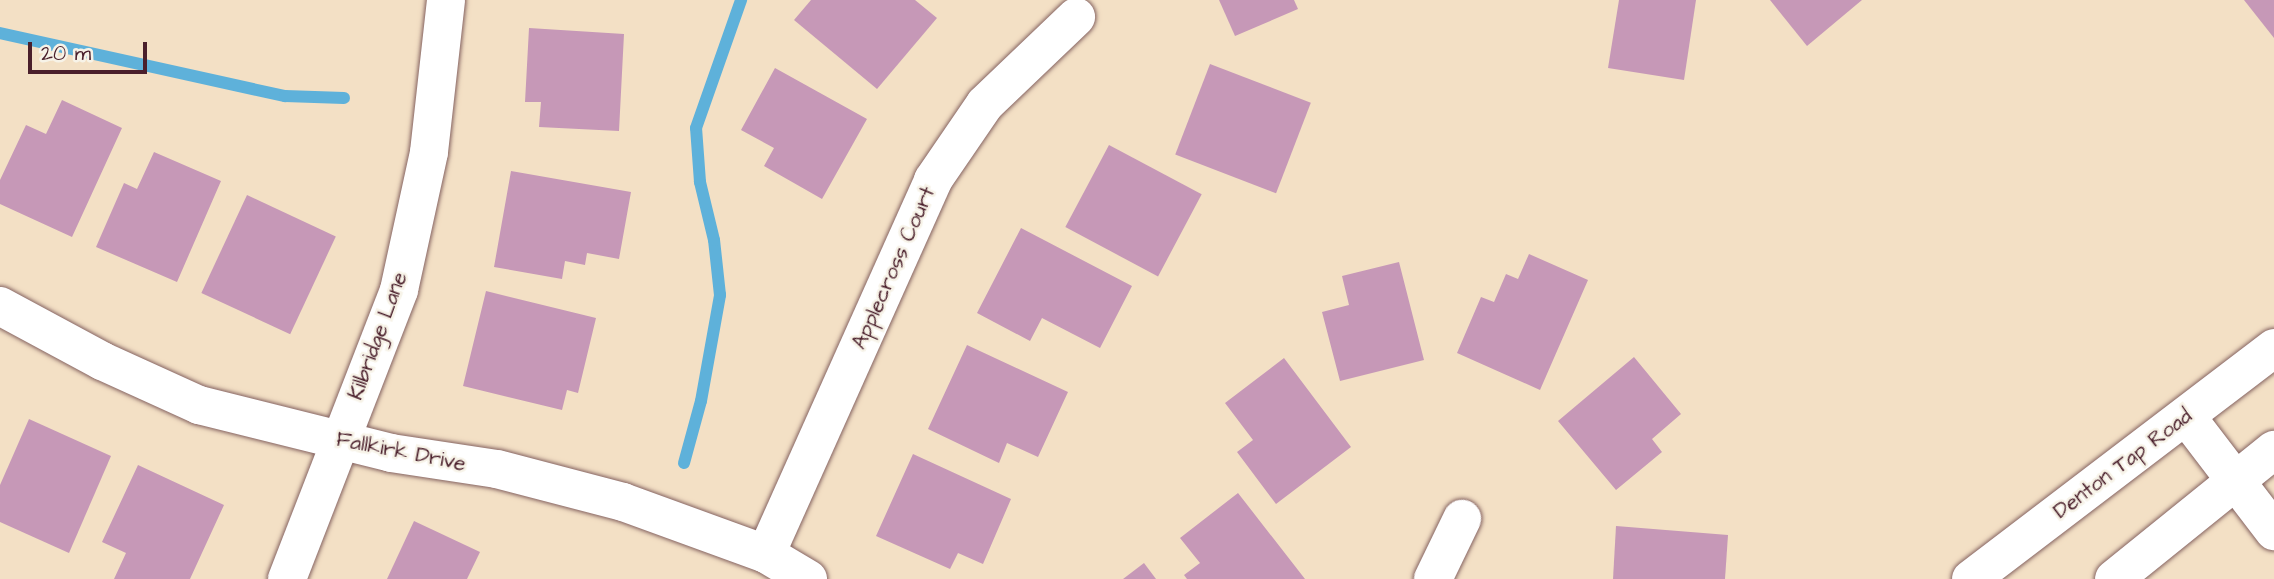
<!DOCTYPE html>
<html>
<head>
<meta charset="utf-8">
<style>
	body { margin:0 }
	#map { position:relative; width:2274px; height:579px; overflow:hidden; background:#f3e0c5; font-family:"Architects Daughter",sans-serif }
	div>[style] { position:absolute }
	.stream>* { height:12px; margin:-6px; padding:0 6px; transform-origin:6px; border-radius:6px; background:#5eb1da }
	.building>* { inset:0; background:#c698b7; transform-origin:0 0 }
	.roads { filter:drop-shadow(0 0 2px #856361) drop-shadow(0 0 2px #856361) }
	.street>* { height:38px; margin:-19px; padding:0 19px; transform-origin:19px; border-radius:19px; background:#fff }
	.primary>* { height:38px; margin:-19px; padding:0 19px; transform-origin:19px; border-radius:19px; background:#fff }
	span { translate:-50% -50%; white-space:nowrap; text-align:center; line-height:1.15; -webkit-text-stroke:5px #f7f3e8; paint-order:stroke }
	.street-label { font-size:21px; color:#4a1f2b }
	.scale { position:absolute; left:28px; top:42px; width:119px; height:32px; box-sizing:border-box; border:4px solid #4a1f2b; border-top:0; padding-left:9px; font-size:21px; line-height:24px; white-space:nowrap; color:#4a1f2b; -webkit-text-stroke:5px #f7f3e8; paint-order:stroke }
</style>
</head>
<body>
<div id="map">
	<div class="stream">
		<div style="left:0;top:33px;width:292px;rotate:12.5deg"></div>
		<div style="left:285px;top:96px;width:59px;rotate:1.9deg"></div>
		<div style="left:684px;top:463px;width:64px;rotate:-74.7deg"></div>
		<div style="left:701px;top:401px;width:108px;rotate:-79.8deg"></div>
		<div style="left:720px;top:295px;width:55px;rotate:-96.2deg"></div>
		<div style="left:714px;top:240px;width:60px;rotate:-103.6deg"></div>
		<div style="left:700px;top:182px;width:54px;rotate:-94.2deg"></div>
		<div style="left:696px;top:128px;width:136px;rotate:-70.6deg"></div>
	</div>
	<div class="building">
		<div style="clip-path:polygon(811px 0,915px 0,937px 18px,877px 89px,794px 20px)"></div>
		<div style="clip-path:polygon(1219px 0,1294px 0,1298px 9px,1235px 36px)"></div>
		<div style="clip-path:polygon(1619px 0,1696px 0,1684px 80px,1608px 68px)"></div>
		<div style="clip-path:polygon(1770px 0,1862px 0,1807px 46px)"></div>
		<div style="clip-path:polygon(2244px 0,2274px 0,2274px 38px)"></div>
		<div style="clip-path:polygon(529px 28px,624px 34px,619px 131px,539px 127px,541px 102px,525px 102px)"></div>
		<div style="left:1210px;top:64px;width:108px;height:97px;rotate:21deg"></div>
		<div style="clip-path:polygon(775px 68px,867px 119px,822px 199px,764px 166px,774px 148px,741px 130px)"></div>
		<div style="clip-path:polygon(62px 100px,122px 128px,72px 237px,0 204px,0 180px,26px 125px,46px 134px)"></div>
		<div style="left:1109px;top:145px;width:105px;height:93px;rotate:28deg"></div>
		<div style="clip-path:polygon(154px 152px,221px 181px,177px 282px,96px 247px,124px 183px,137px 189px)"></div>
		<div style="clip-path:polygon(511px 171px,631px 192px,619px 259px,587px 253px,585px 265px,565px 261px,562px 279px,494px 267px)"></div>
		<div style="left:247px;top:195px;width:98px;height:108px;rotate:25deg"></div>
		<div style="clip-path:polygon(1021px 228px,1132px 286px,1100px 348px,1042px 318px,1030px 341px,977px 313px)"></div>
		<div style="clip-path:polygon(1529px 254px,1588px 280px,1540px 390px,1457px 353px,1481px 297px,1494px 302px,1506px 274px,1518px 279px)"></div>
		<div style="clip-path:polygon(1399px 262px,1424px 360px,1340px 381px,1322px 312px,1349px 305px,1342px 276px)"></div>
		<div style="clip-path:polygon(486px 291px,596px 318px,578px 393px,567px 390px,562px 410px,463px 386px)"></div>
		<div style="clip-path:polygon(967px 345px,1068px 392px,1038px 457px,1007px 443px,999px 463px,928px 429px)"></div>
		<div style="clip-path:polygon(1634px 357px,1681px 414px,1652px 439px,1662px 452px,1616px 490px,1558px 421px)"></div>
		<div style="clip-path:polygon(1284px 358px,1351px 447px,1276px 504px,1237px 452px,1253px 440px,1225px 403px)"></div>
		<div style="clip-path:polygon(29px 419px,111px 456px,69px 553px,0 522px,0 485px)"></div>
		<div style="clip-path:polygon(913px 454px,1011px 499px,983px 564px,958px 553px,950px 569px,876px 536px)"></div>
		<div style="clip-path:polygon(138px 465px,224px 505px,190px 579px,114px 579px,126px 553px,102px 542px)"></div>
		<div style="clip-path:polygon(1238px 493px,1305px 579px,1187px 579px,1184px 575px,1200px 563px,1180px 538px)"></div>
		<div style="clip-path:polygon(414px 521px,480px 552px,467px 579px,387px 579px)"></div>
		<div style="clip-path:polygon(1616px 526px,1728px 535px,1725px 579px,1613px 579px)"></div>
		<div style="clip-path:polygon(1144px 563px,1156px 579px,1123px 579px)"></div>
	</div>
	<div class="roads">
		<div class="street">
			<div style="left:0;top:306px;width:116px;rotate:28.3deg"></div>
			<div style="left:102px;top:361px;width:107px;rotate:24.4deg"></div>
			<div style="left:199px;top:405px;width:198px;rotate:14deg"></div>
			<div style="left:391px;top:453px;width:107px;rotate:8.6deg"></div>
			<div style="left:497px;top:469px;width:130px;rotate:14.7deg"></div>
			<div style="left:623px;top:502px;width:152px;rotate:20deg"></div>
			<div style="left:766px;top:554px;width:49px;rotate:30.8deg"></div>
			<div style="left:2186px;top:416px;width:145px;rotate:52.6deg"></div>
			<div style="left:766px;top:554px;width:410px;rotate:-65.9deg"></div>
			<div style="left:933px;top:180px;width:92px;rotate:-55.6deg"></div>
			<div style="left:985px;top:104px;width:126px;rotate:-43.7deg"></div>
			<div style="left:287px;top:579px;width:310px;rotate:-68.8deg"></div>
			<div style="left:399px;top:290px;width:141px;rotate:-77.7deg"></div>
			<div style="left:429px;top:152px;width:153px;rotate:-83.6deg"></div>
			<div style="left:1433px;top:579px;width:67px;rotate:-64.2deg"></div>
		</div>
		<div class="primary">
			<div style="left:1971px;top:579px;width:381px;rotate:-37.3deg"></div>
			<div style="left:2114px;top:579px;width:206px;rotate:-38.9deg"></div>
		</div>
	</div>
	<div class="street-label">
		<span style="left:894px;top:268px;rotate:-66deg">Applecross Court</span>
		<span style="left:378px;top:336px;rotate:-70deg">Kilbridge Lane</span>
		<span style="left:401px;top:452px;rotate:11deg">Fallkirk Drive</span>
		<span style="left:2123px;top:464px;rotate:-37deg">Denton Tap Road</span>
	</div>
	<div class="scale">20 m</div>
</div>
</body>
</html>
